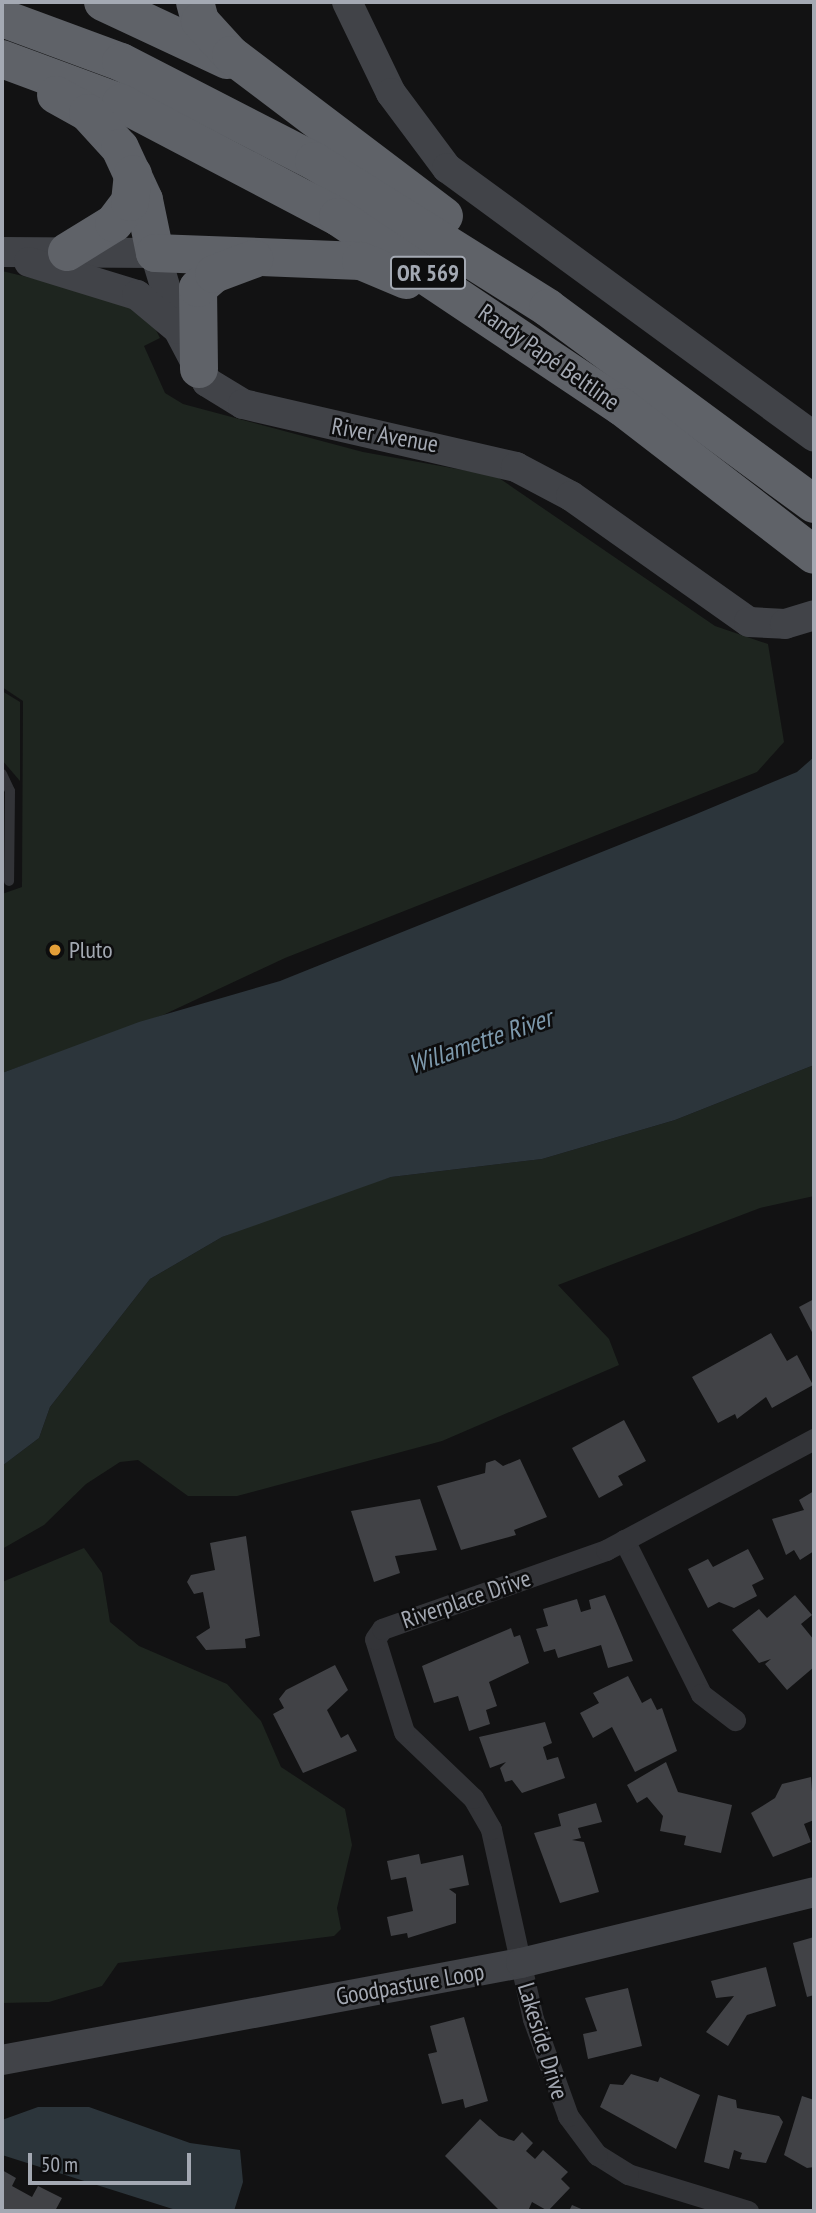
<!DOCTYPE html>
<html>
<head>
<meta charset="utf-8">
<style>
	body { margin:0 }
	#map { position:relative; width:816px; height:2213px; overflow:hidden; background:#121213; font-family:"PT Sans Narrow",sans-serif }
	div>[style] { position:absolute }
	.green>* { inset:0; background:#1e251f }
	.water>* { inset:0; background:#2c353b }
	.building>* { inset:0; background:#414246 }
	.lane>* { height:10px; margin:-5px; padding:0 5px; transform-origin:5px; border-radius:5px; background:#333438 }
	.street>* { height:21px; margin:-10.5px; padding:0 10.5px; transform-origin:10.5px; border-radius:10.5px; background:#333438 }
	.secondary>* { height:30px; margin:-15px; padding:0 15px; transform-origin:15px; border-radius:15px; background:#414348 }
	.highway>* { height:38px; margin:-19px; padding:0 19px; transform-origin:19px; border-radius:19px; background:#5f6268 }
	.dots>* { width:19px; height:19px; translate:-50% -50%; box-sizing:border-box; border:4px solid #0d0d0e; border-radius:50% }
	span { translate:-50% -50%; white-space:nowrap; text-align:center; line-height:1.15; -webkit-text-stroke:5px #0d0d0e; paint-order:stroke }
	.shield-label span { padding:2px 5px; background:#0d0d0e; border:2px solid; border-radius:5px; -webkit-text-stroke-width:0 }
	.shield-label { font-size:23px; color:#a4a9b3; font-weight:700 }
	.street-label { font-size:24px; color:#a4a9b3 }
	.poi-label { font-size:24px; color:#a4a9b3 }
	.left { translate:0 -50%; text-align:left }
	.water-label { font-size:26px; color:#7d99ac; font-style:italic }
	.frame { position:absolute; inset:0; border:4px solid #a4a9b3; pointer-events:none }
	.scale { position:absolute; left:28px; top:2153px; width:163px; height:32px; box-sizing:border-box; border:4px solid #a4a9b3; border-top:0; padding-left:9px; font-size:21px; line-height:24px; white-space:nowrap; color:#a4a9b3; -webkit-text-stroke:5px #0d0d0e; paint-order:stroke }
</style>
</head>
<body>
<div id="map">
	<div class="green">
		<div style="clip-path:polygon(2px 271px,119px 299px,154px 326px,160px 338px,144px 346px,165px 393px,183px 404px,363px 452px,496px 476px,715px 626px,768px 644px,784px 742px,757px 772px,285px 958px,163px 1015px,2px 1073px,2px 894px,22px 887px,23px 701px,2px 687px)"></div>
		<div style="clip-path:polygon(2px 691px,20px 702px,20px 781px,2px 760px)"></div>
		<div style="clip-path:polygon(814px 1065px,814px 1196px,760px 1208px,558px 1285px,609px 1339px,619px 1365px,442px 1441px,237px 1496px,188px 1496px,138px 1460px,120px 1462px,86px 1484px,44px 1525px,2px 1549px,2px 1466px,39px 1438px,50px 1407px,150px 1279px,222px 1237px,321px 1198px,391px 1177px,542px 1159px,675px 1120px)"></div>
		<div style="clip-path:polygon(84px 1548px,102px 1573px,110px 1622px,139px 1646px,227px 1684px,261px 1721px,281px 1767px,345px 1809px,352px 1845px,337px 1908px,341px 1929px,334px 1936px,118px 1963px,102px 1986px,49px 2002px,2px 2003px,2px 1582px)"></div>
	</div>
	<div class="water">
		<div style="clip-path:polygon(814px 757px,814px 1065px,675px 1120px,542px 1159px,391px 1177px,222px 1237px,150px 1279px,50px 1407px,39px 1438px,2px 1466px,2px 1073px,139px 1022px,280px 981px,694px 815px,797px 772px)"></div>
		<div style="clip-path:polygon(38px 2107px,89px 2107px,190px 2143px,240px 2150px,243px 2182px,234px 2211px,179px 2211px,2px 2155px,2px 2120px)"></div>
	</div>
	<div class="building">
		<div style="clip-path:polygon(814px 1299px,814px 1336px,799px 1307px)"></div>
		<div style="clip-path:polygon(771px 1333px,787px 1361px,797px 1355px,813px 1385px,772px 1408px,766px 1397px,737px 1419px,735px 1414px,718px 1423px,692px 1377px)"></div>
		<div style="clip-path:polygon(624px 1420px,646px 1461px,618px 1476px,623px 1485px,599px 1498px,572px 1448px)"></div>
		<div style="clip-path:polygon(520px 1459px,547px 1517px,514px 1530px,516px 1535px,461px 1550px,437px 1486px,485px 1473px,486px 1463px,495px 1460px,503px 1466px)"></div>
		<div style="clip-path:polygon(814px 1491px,814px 1551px,800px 1560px,794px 1550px,786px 1555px,772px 1519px,804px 1510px,799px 1500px)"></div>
		<div style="clip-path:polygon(420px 1499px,437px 1550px,395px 1556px,400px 1573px,374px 1582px,351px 1511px)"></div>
		<div style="clip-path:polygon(246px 1536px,260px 1636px,245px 1639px,246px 1648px,206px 1650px,196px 1637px,210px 1628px,203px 1592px,194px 1594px,187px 1582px,191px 1575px,215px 1570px,210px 1543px)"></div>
		<div style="clip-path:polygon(748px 1549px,764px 1579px,752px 1585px,757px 1596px,734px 1608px,719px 1602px,708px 1608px,688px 1569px,708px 1559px,713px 1567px)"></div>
		<div style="clip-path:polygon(605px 1595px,633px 1661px,608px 1668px,601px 1645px,558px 1658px,555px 1649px,544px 1652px,536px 1629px,548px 1626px,543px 1609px,577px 1599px,581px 1612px,591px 1609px,589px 1600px)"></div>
		<div style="clip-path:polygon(795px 1595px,812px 1615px,801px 1624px,814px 1640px,814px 1667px,787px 1690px,765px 1664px,771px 1659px,759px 1663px,732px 1630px,759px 1609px,767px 1618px)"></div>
		<div style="clip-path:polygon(511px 1628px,514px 1637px,520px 1635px,529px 1663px,489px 1682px,497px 1706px,486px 1710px,490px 1724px,469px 1731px,458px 1696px,434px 1703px,422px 1666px)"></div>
		<div style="clip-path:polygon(335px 1665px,348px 1690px,327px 1710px,341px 1738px,348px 1734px,357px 1751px,303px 1773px,273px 1714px,284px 1708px,279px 1699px,286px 1690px)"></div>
		<div style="clip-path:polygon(628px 1676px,642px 1703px,651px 1698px,657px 1710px,662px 1708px,677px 1751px,635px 1772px,612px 1727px,593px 1738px,580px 1713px,599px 1703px,593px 1693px)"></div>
		<div style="clip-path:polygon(545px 1722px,552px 1743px,543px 1747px,547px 1760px,558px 1757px,565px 1778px,522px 1793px,512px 1780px,505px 1782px,500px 1768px,506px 1762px,490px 1768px,479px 1737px)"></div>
		<div style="clip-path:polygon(666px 1762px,678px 1792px,732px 1805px,721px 1853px,684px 1845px,686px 1836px,660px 1831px,663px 1816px,647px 1797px,637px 1803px,627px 1785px)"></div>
		<div style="clip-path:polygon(811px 1777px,814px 1820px,804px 1824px,811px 1842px,773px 1857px,751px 1813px,775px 1798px,782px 1784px)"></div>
		<div style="clip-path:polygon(596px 1803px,602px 1822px,578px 1828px,581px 1838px,572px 1840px,584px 1842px,599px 1892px,560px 1903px,534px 1833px,561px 1826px,558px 1814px)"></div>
		<div style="clip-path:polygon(419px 1854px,421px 1864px,463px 1855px,469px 1885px,449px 1889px,456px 1894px,456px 1923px,408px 1938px,407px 1933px,391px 1936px,387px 1917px,413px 1911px,406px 1877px,391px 1880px,387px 1861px)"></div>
		<div style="clip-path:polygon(814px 1937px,814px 1995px,807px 1997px,793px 1943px)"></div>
		<div style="clip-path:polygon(766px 1967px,776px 2006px,747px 2015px,728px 2046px,706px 2032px,734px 1996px,716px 1998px,711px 1981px)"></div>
		<div style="clip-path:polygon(628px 1988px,642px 2046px,588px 2059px,583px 2034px,597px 2031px,585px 1998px)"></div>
		<div style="clip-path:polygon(464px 2017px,488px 2101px,465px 2108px,463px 2099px,442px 2104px,428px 2054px,437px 2052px,430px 2026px)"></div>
		<div style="clip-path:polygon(631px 2074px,658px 2082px,660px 2077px,700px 2095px,676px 2149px,600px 2107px,610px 2084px,623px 2085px)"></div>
		<div style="clip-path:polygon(718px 2095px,736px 2100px,737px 2108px,779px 2116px,783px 2122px,766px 2163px,740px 2159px,742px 2153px,734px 2150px,729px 2169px,704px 2162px)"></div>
		<div style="clip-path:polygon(802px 2096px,814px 2100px,814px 2167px,807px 2168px,784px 2155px)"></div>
		<div style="clip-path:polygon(480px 2119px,499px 2136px,514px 2141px,522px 2132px,533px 2143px,526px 2151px,535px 2159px,543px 2150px,568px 2172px,561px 2179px,570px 2188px,548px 2211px,532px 2202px,528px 2211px,500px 2211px,445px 2156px)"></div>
		<div style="clip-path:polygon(2px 2170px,16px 2178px,12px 2186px,32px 2197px,38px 2186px,62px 2198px,55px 2211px,2px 2211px)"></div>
		<div style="clip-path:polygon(572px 2205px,586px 2211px,599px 2211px,569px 2211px)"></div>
	</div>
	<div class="lane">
		<div style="left:2px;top:774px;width:19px;rotate:65deg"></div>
		<div style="left:10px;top:791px;width:90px;rotate:90.6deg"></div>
	</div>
	<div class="street">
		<div style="left:624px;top:1540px;width:172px;rotate:63.4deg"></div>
		<div style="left:701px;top:1694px;width:43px;rotate:37.4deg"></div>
		<div style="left:748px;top:2211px;width:126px;rotate:-162.9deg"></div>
		<div style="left:628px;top:2174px;width:36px;rotate:-148deg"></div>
		<div style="left:597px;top:2155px;width:49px;rotate:-126.6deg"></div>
		<div style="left:568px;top:2116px;width:103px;rotate:-109.8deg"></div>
		<div style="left:533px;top:2019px;width:195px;rotate:-102.5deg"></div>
		<div style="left:491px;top:1829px;width:36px;rotate:-120deg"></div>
		<div style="left:473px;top:1798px;width:95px;rotate:-136.3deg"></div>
		<div style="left:404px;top:1732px;width:97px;rotate:-107.3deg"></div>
		<div style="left:375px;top:1639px;width:12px;rotate:-55deg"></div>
		<div style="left:382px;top:1629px;width:238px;rotate:-19.4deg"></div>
		<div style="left:606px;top:1550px;width:236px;rotate:-28.1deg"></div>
	</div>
	<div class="secondary">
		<div style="left:347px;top:2px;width:101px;rotate:64.2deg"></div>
		<div style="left:391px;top:93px;width:94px;rotate:53.3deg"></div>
		<div style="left:447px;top:168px;width:455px;rotate:36.2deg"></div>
		<div style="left:2px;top:252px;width:153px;rotate:0.4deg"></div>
		<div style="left:155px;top:253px;width:79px;rotate:73.2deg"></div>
		<div style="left:178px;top:329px;width:45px;rotate:62.3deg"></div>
		<div style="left:199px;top:369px;width:15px;rotate:58deg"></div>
		<div style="left:207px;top:382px;width:42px;rotate:31.4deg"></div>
		<div style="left:243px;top:404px;width:280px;rotate:13deg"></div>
		<div style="left:516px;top:467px;width:62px;rotate:27.8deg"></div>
		<div style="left:571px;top:496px;width:218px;rotate:35.3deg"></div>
		<div style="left:749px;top:622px;width:36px;rotate:3deg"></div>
		<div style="left:785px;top:624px;width:30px;rotate:-17deg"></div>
		<div style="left:29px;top:262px;width:113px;rotate:17deg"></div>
		<div style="left:137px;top:295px;width:53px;rotate:39.7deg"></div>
		<div style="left:2px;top:2060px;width:528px;rotate:-10.59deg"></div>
		<div style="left:521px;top:1963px;width:301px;rotate:-13.6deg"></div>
	</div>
	<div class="highway">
		<div style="left:103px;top:2px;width:137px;rotate:25.1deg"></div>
		<div style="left:195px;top:2px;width:20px;rotate:75deg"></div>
		<div style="left:200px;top:21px;width:46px;rotate:47.6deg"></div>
		<div style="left:231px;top:55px;width:267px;rotate:37.1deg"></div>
		<div style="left:2px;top:18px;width:127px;rotate:20.3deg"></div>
		<div style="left:121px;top:62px;width:217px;rotate:27.2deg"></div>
		<div style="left:314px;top:161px;width:276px;rotate:32.1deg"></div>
		<div style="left:548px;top:308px;width:330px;rotate:36.4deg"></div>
		<div style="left:2px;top:59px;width:127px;rotate:20.3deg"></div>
		<div style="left:121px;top:103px;width:245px;rotate:27.7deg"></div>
		<div style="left:338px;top:217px;width:342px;rotate:33.8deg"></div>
		<div style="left:622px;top:407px;width:242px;rotate:37.6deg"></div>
		<div style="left:56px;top:95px;width:37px;rotate:29deg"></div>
		<div style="left:88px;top:113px;width:47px;rotate:47.6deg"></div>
		<div style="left:120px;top:148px;width:57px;rotate:65.2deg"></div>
		<div style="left:144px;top:200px;width:54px;rotate:78.3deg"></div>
		<div style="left:155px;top:253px;width:206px;rotate:2.2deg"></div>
		<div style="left:361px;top:261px;width:49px;rotate:22.9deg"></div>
		<div style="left:67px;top:252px;width:55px;rotate:-31.7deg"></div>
		<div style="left:114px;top:223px;width:26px;rotate:-53deg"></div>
		<div style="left:130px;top:202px;width:28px;rotate:-84deg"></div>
		<div style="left:199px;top:369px;width:81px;rotate:-90.7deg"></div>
		<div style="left:198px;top:288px;width:21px;rotate:-41deg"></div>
		<div style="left:214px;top:274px;width:43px;rotate:-20.6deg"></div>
	</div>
	<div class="dots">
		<div style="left:55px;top:950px;background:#e49f38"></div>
	</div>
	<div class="shield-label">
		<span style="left:428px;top:273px">OR 569</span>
	</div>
	<div class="street-label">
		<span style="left:549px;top:357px;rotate:35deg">Randy Papé Beltline</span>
		<span style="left:385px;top:435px;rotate:10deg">River Avenue</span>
		<span style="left:466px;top:1599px;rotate:-19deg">Riverplace Drive</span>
		<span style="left:410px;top:1984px;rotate:-10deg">Goodpasture Loop</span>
		<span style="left:543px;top:2041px;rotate:73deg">Lakeside Drive</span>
	</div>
	<div class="poi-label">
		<span class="left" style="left:69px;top:950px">Pluto</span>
	</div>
	<div class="water-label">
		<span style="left:480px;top:1041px;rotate:-19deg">Willamette River</span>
	</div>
	<div class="frame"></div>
	<div class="scale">50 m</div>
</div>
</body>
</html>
